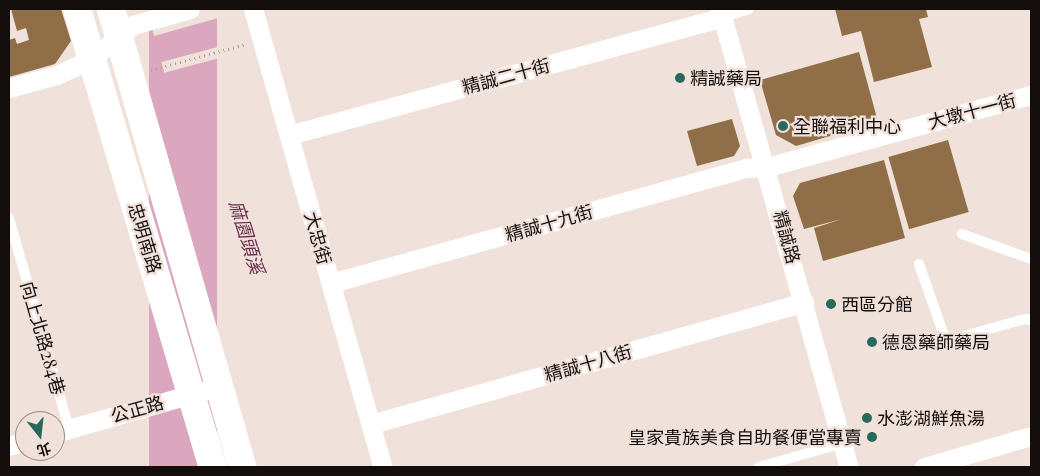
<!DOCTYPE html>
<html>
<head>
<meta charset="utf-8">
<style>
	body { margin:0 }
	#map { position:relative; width:1040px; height:476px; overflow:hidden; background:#f1e1db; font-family:"Playfair Display","Noto Sans TC",serif }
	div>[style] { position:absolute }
	.water>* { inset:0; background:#daa7bf; transform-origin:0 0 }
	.pier>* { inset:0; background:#f1e1db; transform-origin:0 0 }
	.building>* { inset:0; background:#8f6e48; transform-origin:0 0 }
	.path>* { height:3px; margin-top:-1.5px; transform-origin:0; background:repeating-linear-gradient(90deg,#ac9f9a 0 1px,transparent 0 5px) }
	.lane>* { height:10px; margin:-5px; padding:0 5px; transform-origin:5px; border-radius:5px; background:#fff }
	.street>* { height:19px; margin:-9.5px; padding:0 9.5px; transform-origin:9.5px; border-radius:9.5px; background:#fff }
	.secondary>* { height:28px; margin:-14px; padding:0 14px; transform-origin:14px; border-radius:14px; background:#fff }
	.dots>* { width:14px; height:14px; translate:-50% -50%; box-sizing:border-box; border:2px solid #f1e1db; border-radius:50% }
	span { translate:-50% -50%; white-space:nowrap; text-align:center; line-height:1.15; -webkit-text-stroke:4.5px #f1e1db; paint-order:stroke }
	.street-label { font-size:18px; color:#130e0c }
	.poi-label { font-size:18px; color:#130e0c }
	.left { translate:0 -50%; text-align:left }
	.right { translate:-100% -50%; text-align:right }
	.water-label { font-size:19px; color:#6d2e50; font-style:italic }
	.frame { position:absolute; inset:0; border:10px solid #130e0c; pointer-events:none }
	.north { position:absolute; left:15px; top:411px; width:50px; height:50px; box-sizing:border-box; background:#f1e1db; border:1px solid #988d88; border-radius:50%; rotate:164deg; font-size:14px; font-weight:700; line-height:20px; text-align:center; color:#130e0c }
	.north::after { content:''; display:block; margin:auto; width:18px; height:22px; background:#266a5c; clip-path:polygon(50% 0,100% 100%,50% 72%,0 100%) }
</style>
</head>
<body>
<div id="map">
	<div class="water">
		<div style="left:149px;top:9px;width:68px;height:477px"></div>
	</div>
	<div class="pier">
		<div style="clip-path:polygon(147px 9px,219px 9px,222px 17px,154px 36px)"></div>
		<div style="left:229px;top:44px;width:11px;height:70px;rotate:75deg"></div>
	</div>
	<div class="building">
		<div style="clip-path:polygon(11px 9px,61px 9px,71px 41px,55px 64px,9px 77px,9px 40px,15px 38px,17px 44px,29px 40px,26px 28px,17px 31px)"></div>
		<div style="clip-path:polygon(835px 9px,926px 9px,928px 17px,919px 19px,932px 67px,874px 82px,861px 31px,842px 36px)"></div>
		<div style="clip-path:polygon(859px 52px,878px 122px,796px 146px,776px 135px,760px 80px)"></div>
		<div style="clip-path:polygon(732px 119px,740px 146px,734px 156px,697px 166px,687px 131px)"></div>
		<div style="left:948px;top:140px;width:75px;height:62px;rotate:74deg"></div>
		<div style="clip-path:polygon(884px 160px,905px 238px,823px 261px,814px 228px,842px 219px,804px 229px,793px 196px,800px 183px)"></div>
	</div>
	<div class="path">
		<div style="left:151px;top:70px;width:98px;rotate:-15.3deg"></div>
	</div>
	<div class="lane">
		<div style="left:723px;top:17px;width:27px;rotate:-17deg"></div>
		<div style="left:9px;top:218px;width:219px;rotate:74.1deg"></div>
		<div style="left:962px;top:234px;width:73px;rotate:19.9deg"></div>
		<div style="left:919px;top:264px;width:82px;rotate:70.7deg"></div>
		<div style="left:946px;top:341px;width:82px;rotate:-15.6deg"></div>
		<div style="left:1025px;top:319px;width:6px;rotate:9deg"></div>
		<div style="left:759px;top:467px;width:87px;rotate:-15.9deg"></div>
	</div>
	<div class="street">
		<div style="left:253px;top:9px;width:476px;rotate:74.2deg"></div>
		<div style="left:720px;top:9px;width:476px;rotate:74.3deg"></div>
		<div style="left:9px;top:88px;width:50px;rotate:-15.2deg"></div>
		<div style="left:57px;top:75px;width:38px;rotate:-25deg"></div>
		<div style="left:91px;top:59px;width:54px;rotate:-39deg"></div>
		<div style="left:133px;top:25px;width:59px;rotate:-15.7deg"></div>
		<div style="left:289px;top:135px;width:450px;rotate:-15.2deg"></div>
		<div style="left:331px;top:283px;width:431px;rotate:-15.5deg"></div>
		<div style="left:746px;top:168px;width:21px;rotate:-3deg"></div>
		<div style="left:767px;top:167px;width:274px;rotate:-15.3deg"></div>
		<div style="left:371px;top:424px;width:450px;rotate:-15.7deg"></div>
		<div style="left:55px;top:433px;width:172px;rotate:-15.9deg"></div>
		<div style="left:9px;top:446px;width:17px;rotate:-17deg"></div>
		<div style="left:924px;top:467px;width:111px;rotate:-16.2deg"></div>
	</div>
	<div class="secondary">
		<div style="left:77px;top:9px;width:478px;rotate:73.5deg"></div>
		<div style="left:111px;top:9px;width:476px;rotate:74deg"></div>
	</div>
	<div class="dots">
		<div style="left:680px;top:78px;background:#266a5c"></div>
		<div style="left:783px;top:126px;background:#266a5c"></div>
		<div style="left:831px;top:304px;background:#266a5c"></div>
		<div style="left:872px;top:342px;background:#266a5c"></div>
		<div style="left:867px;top:418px;background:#266a5c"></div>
		<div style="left:872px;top:437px;background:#266a5c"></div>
	</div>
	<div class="street-label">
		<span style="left:506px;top:76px;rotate:-15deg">精誠二十街</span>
		<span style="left:972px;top:111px;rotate:-15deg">大墩十一街</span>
		<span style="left:549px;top:223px;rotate:-16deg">精誠十九街</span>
		<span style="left:787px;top:237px;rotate:75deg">精誠路</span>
		<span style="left:145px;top:238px;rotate:73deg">忠明南路</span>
		<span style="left:318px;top:238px;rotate:74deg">大忠街</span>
		<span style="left:43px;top:338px;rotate:74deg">向上北路284巷</span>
		<span style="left:588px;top:363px;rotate:-16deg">精誠十八街</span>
		<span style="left:137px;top:409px;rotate:-16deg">公正路</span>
	</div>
	<div class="poi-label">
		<span class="left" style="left:690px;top:78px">精誠藥局</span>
		<span class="left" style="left:793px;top:126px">全聯福利中心</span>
		<span class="left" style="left:841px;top:304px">西區分館</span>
		<span class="left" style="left:882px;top:342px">德恩藥師藥局</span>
		<span class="left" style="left:877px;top:418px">水澎湖鮮魚湯</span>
		<span class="right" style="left:862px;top:437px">皇家貴族美食自助餐便當專賣</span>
	</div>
	<div class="water-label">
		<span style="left:247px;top:237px;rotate:73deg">麻園頭溪</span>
	</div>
	<div class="frame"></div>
	<div class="north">北</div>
</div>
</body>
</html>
